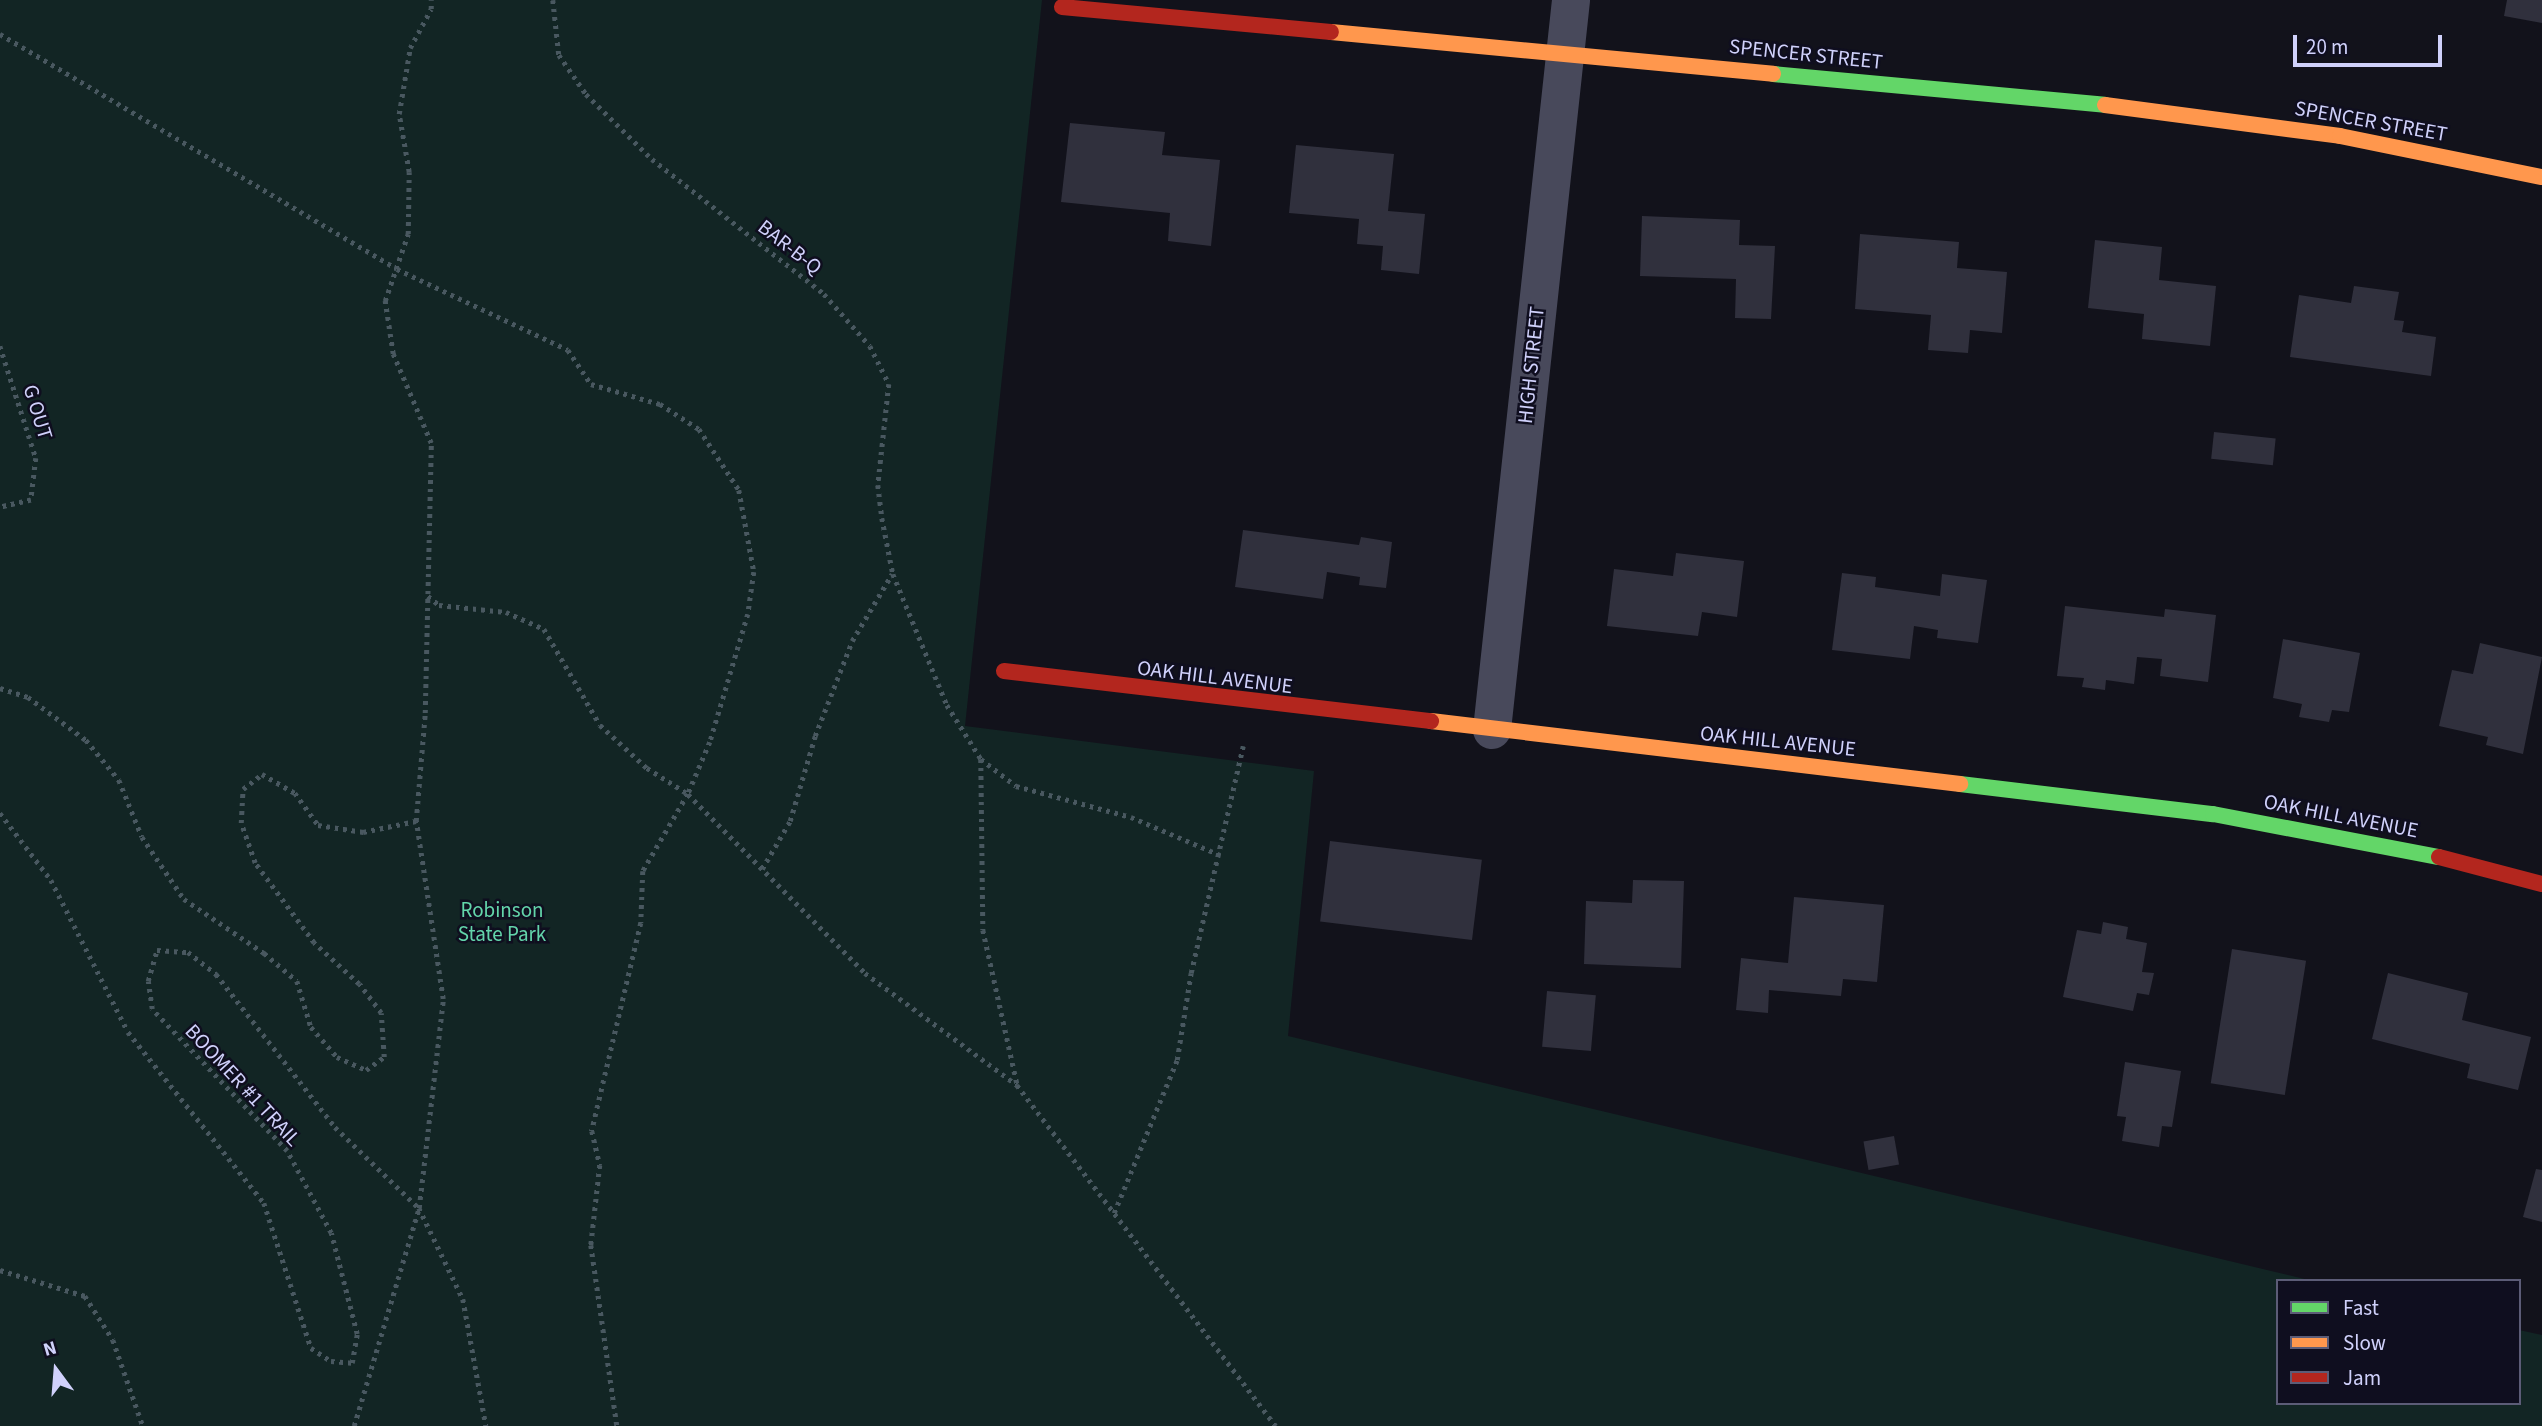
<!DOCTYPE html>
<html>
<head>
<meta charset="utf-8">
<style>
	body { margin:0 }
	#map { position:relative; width:2542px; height:1426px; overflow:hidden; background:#12121b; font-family:"Source Sans 3",sans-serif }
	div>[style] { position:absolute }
	.green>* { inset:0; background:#122524 }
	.building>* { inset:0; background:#30303d; transform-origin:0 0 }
	.path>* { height:4.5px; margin-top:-2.25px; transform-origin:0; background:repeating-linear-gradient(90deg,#495860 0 3.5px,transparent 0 8.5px) }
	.street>* { height:38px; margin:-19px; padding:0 19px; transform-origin:19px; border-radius:19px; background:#48495b }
	.fast>* { height:16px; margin:-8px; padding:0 8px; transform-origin:8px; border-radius:8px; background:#63d668 }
	.slow>* { height:16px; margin:-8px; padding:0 8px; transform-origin:8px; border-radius:8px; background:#ff974d }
	.jam>* { height:16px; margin:-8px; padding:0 8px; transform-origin:8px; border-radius:8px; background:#b3261e }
	span { translate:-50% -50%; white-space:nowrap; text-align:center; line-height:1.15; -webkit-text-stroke:5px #0f0e1f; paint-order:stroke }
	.street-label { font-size:21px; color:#d0d1fb }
	.park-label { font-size:21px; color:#63d4aa }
	.legend { position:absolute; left:2276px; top:1279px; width:245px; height:126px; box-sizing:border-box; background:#0f0e1f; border:2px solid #5c5c77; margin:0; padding:9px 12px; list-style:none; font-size:21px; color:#d0d1fb }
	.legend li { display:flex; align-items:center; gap:14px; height:35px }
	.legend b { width:35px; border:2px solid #5c5c77 }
	.north { position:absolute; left:21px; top:1335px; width:70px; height:70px; -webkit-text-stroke:5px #0f0e1f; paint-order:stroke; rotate:344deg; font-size:19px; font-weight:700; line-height:28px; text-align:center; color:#d0d1fb }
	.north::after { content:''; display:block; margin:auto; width:24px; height:32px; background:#d0d1fb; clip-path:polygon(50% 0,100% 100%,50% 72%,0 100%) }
	.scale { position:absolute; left:2293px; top:35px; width:149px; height:32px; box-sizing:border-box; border:4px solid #d0d1fb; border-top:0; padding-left:9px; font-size:21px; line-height:24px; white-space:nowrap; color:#d0d1fb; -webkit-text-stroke:5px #0f0e1f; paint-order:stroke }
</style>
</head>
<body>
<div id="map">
	<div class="green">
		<div style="clip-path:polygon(0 0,1042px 0,965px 726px,1314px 771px,1288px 1036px,2313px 1281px,2278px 1281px,2278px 1403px,2519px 1403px,2519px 1330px,2542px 1335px,2542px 1426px,0 1426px)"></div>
	</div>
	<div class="building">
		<div style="clip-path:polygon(2507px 0,2542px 0,2542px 23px,2504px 16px)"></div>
		<div style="clip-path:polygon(1070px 123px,1165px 132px,1162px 155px,1220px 160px,1211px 246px,1168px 241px,1170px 213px,1061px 202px)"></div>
		<div style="clip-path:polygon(1296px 145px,1394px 154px,1388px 211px,1425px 214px,1419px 274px,1381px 270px,1383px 246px,1357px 244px,1359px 219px,1289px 213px)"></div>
		<div style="clip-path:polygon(1642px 216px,1740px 220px,1739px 245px,1775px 246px,1771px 319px,1735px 318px,1736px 279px,1640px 276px)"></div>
		<div style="clip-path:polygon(1860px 234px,1959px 242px,1957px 268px,2007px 272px,2002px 333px,1970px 330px,1968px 353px,1928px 350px,1931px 315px,1855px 309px)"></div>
		<div style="clip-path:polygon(2095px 240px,2162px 247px,2159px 280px,2216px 286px,2210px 346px,2142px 339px,2144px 314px,2088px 308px)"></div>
		<div style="clip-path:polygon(2354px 286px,2399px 292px,2394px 320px,2404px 321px,2402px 332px,2436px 337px,2431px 376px,2290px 357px,2299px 295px,2351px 303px)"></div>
		<div style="left:2214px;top:432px;width:62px;height:27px;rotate:6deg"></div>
		<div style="clip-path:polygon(1243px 530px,1359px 545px,1361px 537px,1392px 542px,1386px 588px,1359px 585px,1360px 577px,1327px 572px,1323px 599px,1235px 587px)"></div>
		<div style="clip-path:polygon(1676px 553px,1744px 561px,1737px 617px,1702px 612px,1698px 636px,1607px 626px,1614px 569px,1673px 576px)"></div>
		<div style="clip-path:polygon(1842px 573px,1876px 577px,1875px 587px,1940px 596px,1942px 574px,1987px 580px,1978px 643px,1937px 638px,1938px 630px,1914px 626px,1910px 659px,1832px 650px)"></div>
		<div style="clip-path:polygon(2065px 606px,2164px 617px,2165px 609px,2216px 615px,2208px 682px,2160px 676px,2162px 659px,2137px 657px,2134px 684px,2106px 680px,2105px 690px,2082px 687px,2084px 678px,2057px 676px)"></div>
		<div style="clip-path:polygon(2283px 639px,2360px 653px,2349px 712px,2332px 710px,2329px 722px,2299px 717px,2302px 704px,2273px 698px)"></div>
		<div style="clip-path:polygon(2480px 643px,2542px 657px,2523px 754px,2486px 745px,2488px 737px,2439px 726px,2452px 670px,2473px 674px)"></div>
		<div style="left:1330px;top:841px;width:153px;height:81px;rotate:7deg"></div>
		<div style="clip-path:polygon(1633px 880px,1684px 881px,1681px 968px,1584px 964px,1586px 901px,1632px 903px)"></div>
		<div style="clip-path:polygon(1794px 897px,1884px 905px,1877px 982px,1843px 979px,1841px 996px,1769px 990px,1768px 1013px,1736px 1010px,1741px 958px,1788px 963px)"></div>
		<div style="clip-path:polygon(2103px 922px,2128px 927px,2126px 939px,2147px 943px,2142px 972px,2154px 973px,2149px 995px,2137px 993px,2133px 1011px,2063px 997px,2077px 930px,2101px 934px)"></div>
		<div style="left:2232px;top:949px;width:75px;height:136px;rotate:9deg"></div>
		<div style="clip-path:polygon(2388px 973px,2468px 993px,2462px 1020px,2531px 1037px,2518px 1090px,2467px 1078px,2470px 1064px,2372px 1039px)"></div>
		<div style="left:1547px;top:991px;width:49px;height:56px;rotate:5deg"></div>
		<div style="clip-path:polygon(2125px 1062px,2181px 1071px,2172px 1127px,2162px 1126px,2159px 1147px,2122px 1141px,2126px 1117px,2117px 1116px)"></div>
		<div style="left:1894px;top:1136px;width:29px;height:31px;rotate:80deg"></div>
		<div style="clip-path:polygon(2536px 1169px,2542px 1170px,2542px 1222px,2523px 1217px)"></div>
	</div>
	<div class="path">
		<div style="left:553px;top:0;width:55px;rotate:83.8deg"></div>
		<div style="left:559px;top:55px;width:47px;rotate:55.3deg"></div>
		<div style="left:586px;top:94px;width:93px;rotate:44.6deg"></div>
		<div style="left:652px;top:159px;width:219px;rotate:38.1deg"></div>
		<div style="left:824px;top:294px;width:69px;rotate:48.5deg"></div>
		<div style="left:870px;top:346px;width:42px;rotate:63.4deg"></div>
		<div style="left:889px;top:384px;width:102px;rotate:96.2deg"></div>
		<div style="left:878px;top:485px;width:33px;rotate:83deg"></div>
		<div style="left:882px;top:518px;width:57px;rotate:78.9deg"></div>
		<div style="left:893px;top:574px;width:142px;rotate:67.6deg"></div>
		<div style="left:947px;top:705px;width:64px;rotate:57.8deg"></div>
		<div style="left:981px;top:759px;width:171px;rotate:89.3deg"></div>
		<div style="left:983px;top:930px;width:157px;rotate:77.5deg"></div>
		<div style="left:0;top:34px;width:461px;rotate:30.6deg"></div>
		<div style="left:397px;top:269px;width:189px;rotate:25.3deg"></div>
		<div style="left:568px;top:350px;width:41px;rotate:55.9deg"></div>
		<div style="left:591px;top:384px;width:72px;rotate:16.2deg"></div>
		<div style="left:660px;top:404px;width:46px;rotate:32.7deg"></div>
		<div style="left:699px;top:429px;width:73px;rotate:56.7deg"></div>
		<div style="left:739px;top:490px;width:83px;rotate:79.6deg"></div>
		<div style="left:754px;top:572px;width:42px;rotate:98.1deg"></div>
		<div style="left:748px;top:614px;width:134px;rotate:106.5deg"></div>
		<div style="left:710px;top:742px;width:56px;rotate:112.9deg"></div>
		<div style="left:688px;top:794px;width:252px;rotate:45.3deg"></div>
		<div style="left:865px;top:973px;width:189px;rotate:36.4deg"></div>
		<div style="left:1017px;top:1085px;width:428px;rotate:52.8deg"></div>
		<div style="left:0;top:346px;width:118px;rotate:72.2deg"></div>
		<div style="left:36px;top:458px;width:42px;rotate:96.8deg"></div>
		<div style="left:31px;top:500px;width:32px;rotate:167deg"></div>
		<div style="left:428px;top:596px;width:14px;rotate:39deg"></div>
		<div style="left:439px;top:605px;width:67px;rotate:6deg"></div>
		<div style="left:506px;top:612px;width:42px;rotate:24.1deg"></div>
		<div style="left:544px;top:629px;width:111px;rotate:59.7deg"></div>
		<div style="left:600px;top:725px;width:64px;rotate:42.5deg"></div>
		<div style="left:647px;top:768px;width:49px;rotate:32.4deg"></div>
		<div style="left:688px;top:794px;width:89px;rotate:120.3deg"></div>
		<div style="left:643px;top:871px;width:52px;rotate:92.2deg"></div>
		<div style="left:641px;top:923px;width:214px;rotate:103.3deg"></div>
		<div style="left:592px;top:1131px;width:35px;rotate:77deg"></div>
		<div style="left:600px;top:1165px;width:81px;rotate:96.4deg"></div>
		<div style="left:591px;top:1245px;width:183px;rotate:81.8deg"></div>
		<div style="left:0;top:688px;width:29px;rotate:18deg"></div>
		<div style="left:28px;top:697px;width:72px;rotate:36.6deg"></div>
		<div style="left:86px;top:740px;width:52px;rotate:50.5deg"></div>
		<div style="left:119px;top:780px;width:61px;rotate:68deg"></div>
		<div style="left:142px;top:837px;width:75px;rotate:55.9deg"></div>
		<div style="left:184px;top:899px;width:97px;rotate:34deg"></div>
		<div style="left:264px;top:953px;width:43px;rotate:40.3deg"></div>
		<div style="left:297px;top:981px;width:48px;rotate:73.1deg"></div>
		<div style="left:311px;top:1027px;width:40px;rotate:49deg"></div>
		<div style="left:337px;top:1057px;width:32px;rotate:24deg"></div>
		<div style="left:366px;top:1070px;width:22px;rotate:-36deg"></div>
		<div style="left:384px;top:1057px;width:44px;rotate:-93.9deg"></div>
		<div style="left:381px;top:1013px;width:36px;rotate:-127deg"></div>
		<div style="left:359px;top:984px;width:61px;rotate:-137.7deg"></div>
		<div style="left:314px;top:943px;width:99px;rotate:-126.4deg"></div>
		<div style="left:255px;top:863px;width:42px;rotate:-109.3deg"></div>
		<div style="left:241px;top:823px;width:34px;rotate:-87deg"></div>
		<div style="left:243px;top:789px;width:24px;rotate:-38deg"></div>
		<div style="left:262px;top:774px;width:38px;rotate:30deg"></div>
		<div style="left:295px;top:793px;width:39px;rotate:54deg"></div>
		<div style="left:318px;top:825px;width:46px;rotate:8.8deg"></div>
		<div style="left:363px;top:832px;width:54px;rotate:-11.7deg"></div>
		<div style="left:416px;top:821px;width:108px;rotate:-85.2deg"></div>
		<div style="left:425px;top:713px;width:270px;rotate:-88.7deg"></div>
		<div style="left:431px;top:443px;width:97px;rotate:-113.1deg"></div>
		<div style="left:393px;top:354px;width:54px;rotate:-98.6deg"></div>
		<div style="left:385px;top:301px;width:71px;rotate:-71.1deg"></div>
		<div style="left:408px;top:234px;width:62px;rotate:-89.1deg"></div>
		<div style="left:409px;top:172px;width:59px;rotate:-99.8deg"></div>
		<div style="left:399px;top:114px;width:67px;rotate:-80.5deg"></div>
		<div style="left:410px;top:48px;width:44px;rotate:-61.7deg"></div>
		<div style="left:431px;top:9px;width:9px;rotate:-90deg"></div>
		<div style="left:981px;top:759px;width:44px;rotate:37.6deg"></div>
		<div style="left:1016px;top:786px;width:119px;rotate:15.1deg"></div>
		<div style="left:1131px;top:817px;width:97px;rotate:23.1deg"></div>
		<div style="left:0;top:813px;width:84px;rotate:52.7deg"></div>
		<div style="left:51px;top:880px;width:170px;rotate:63.1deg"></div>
		<div style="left:128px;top:1032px;width:218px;rotate:51.5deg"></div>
		<div style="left:264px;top:1203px;width:152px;rotate:72deg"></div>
		<div style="left:311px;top:1348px;width:24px;rotate:33deg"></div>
		<div style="left:331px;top:1361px;width:21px;rotate:5deg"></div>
		<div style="left:352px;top:1363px;width:29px;rotate:-80deg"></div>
		<div style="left:357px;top:1334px;width:104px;rotate:-104.4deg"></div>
		<div style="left:331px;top:1233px;width:93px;rotate:-118.2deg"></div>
		<div style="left:287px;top:1151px;width:196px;rotate:-133.6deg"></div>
		<div style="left:152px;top:1009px;width:28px;rotate:-98deg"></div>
		<div style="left:148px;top:981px;width:32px;rotate:-74deg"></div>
		<div style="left:157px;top:950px;width:31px;rotate:4deg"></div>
		<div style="left:188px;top:952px;width:36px;rotate:38deg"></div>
		<div style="left:216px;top:974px;width:194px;rotate:52.1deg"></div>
		<div style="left:335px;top:1127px;width:117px;rotate:44deg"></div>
		<div style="left:419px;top:1208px;width:101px;rotate:64.2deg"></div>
		<div style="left:463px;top:1299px;width:129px;rotate:79.7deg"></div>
		<div style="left:762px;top:869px;width:56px;rotate:-59.7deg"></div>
		<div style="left:790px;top:821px;width:89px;rotate:-73.6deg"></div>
		<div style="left:815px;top:736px;width:102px;rotate:-68.7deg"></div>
		<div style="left:852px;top:641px;width:78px;rotate:-59.2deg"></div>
		<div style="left:1114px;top:1213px;width:165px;rotate:-67.6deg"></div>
		<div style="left:1177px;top:1060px;width:88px;rotate:-80.9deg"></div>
		<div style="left:1191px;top:973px;width:233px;rotate:-77.1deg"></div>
		<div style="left:0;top:1270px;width:89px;rotate:17deg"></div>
		<div style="left:85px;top:1296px;width:52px;rotate:57.5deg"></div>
		<div style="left:113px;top:1340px;width:91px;rotate:70.8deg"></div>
		<div style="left:354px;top:1426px;width:227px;rotate:-73.4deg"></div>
		<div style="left:419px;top:1208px;width:210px;rotate:-83.4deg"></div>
		<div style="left:443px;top:999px;width:180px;rotate:-98.6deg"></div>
	</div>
	<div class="street">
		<div style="left:1492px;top:730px;width:734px;rotate:-83.82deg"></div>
	</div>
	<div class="fast">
		<div style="left:1773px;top:74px;width:333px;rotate:5.3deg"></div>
		<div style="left:1960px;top:784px;width:255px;rotate:6.8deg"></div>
		<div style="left:2213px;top:814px;width:230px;rotate:10.8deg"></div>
	</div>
	<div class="slow">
		<div style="left:1331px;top:32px;width:444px;rotate:5.4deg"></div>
		<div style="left:2105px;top:105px;width:237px;rotate:7.5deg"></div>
		<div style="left:2340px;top:136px;width:206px;rotate:11.5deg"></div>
		<div style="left:1431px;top:721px;width:533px;rotate:6.79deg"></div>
	</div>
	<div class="jam">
		<div style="left:1062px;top:7px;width:270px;rotate:5.3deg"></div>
		<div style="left:1004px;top:671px;width:430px;rotate:6.7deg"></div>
		<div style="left:2439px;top:857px;width:106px;rotate:14.7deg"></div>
	</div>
	<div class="street-label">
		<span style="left:1806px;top:54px;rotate:6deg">SPENCER STREET</span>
		<span style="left:2371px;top:121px;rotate:10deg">SPENCER STREET</span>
		<span style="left:790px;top:247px;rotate:38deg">BAR-B-Q</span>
		<span style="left:1531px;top:365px;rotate:-84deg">HIGH STREET</span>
		<span style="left:38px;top:412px;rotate:73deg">G OUT</span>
		<span style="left:1215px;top:677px;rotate:7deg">OAK HILL AVENUE</span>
		<span style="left:1778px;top:741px;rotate:6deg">OAK HILL AVENUE</span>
		<span style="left:2341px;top:816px;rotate:11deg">OAK HILL AVENUE</span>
		<span style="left:243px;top:1085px;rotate:47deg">BOOMER #1 TRAIL</span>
	</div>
	<div class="park-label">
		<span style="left:502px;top:922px">Robinson<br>State Park</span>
	</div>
	<ul class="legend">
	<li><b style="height:9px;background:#63d668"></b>Fast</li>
	<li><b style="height:9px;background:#ff974d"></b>Slow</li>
	<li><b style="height:9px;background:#b3261e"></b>Jam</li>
	</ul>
	<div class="north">N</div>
	<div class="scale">20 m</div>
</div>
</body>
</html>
